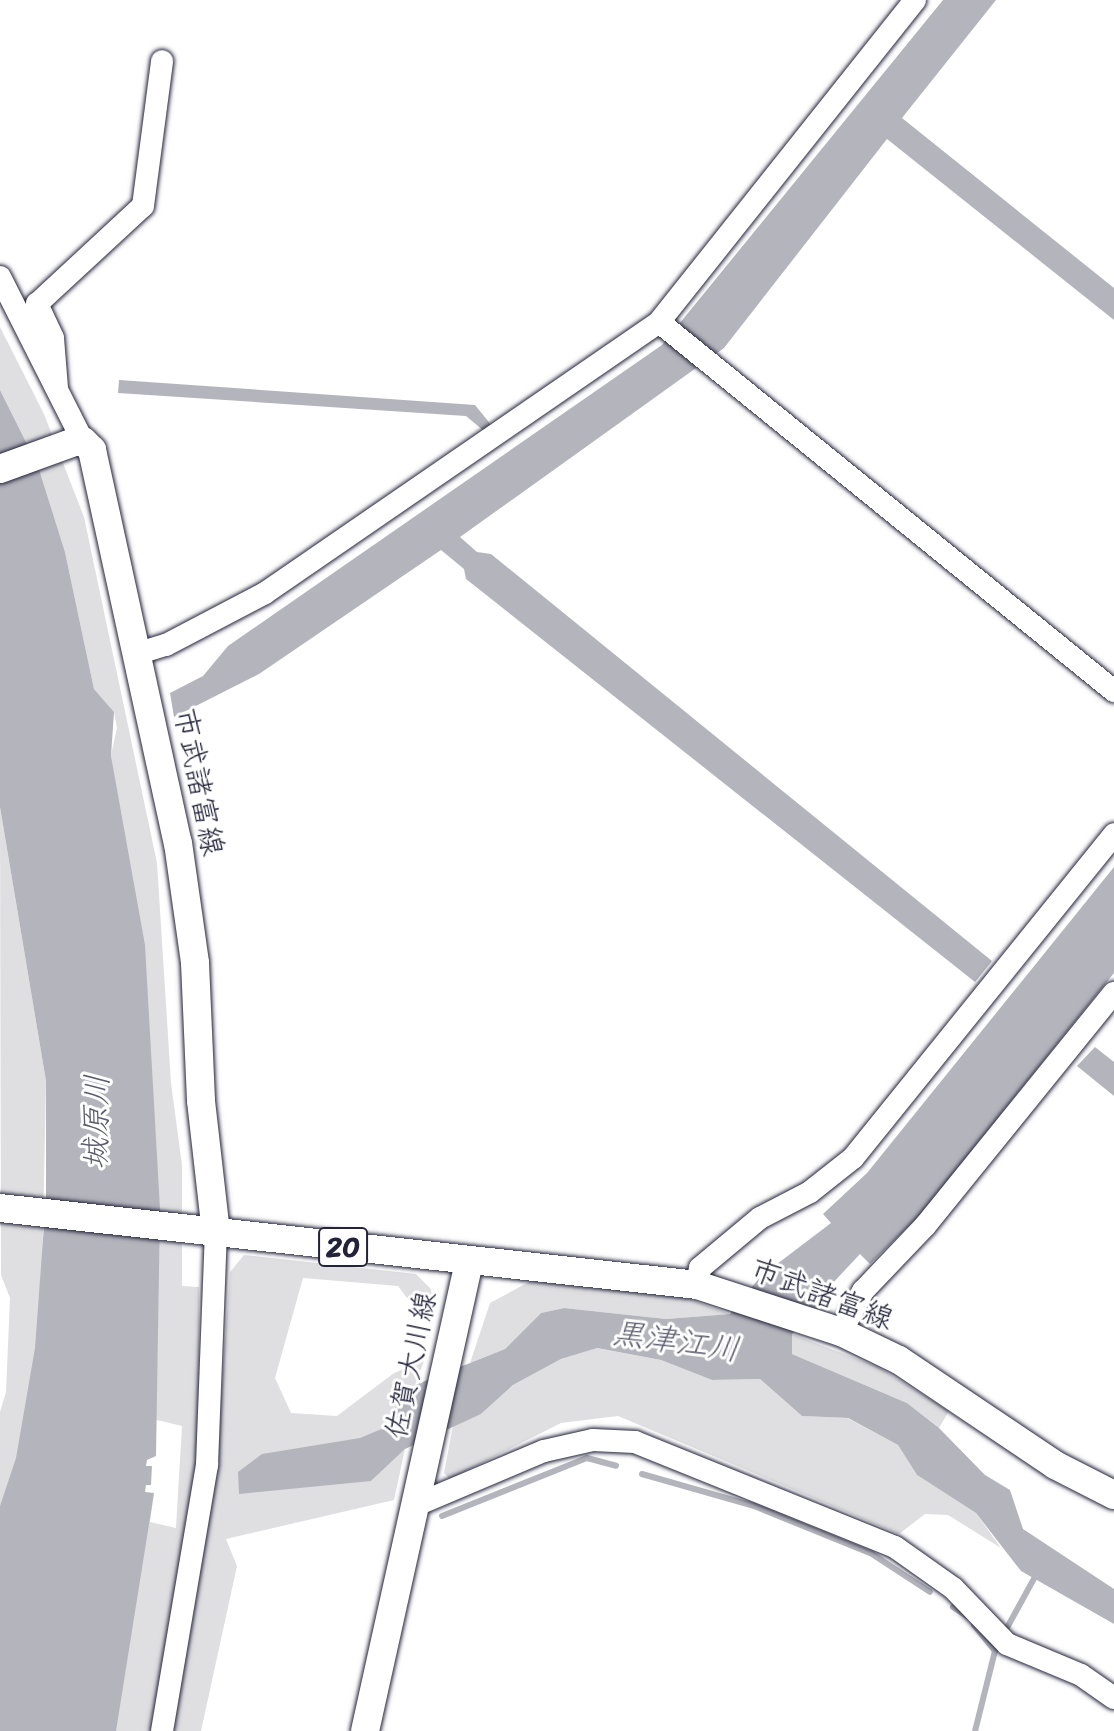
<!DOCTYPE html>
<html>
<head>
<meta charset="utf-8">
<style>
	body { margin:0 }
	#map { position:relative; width:1114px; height:1731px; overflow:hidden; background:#fff; font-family:Sriracha,"Klee One",sans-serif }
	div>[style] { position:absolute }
	.green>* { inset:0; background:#dfdfe2 }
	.water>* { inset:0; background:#b4b4bc }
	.stream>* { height:6px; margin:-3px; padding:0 3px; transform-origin:3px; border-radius:3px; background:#b4b4bc }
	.roads { filter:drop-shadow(0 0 2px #22223b) drop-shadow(0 0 2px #22223b) }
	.minor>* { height:22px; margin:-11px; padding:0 11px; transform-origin:11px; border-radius:11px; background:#fff }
	.major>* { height:28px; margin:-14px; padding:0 14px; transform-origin:14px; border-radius:14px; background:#fff }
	span { translate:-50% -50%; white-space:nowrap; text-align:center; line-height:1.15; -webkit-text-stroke:6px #fff; paint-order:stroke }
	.shield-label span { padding:2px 6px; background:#fff; border:2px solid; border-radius:6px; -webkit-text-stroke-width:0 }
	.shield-label { font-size:28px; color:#22223b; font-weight:700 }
	.street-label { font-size:30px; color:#22223b }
	.water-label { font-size:32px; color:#5c5c6f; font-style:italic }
</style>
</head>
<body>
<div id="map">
	<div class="green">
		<div style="clip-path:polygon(0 327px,44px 414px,84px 517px,157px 863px,171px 1083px,182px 1165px,182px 1286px,199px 1287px,199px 1467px,216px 1467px,230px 1272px,244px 1255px,416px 1274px,431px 1289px,433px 1312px,416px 1310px,398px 1286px,303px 1278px,275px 1378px,291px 1413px,337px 1416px,394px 1373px,424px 1361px,415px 1385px,386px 1427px,361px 1438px,371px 1481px,405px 1449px,394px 1500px,226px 1539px,237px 1566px,201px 1731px,99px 1731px,154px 1493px,150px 1522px,176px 1528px,182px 1426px,157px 1420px,145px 1431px,111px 755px,117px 728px,114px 712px,94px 689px,65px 552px,38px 466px,0 390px)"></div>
		<div style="clip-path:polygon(0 807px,46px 1081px,42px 1280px,12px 1731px,0 1731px,0 1412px,6px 1392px,10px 1298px,1px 1275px)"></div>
		<div style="clip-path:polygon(536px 1278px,680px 1296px,730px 1314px,666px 1319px,564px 1308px,541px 1313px,505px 1349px,470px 1363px,490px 1303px)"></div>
		<div style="clip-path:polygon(792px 1334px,878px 1367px,949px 1411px,939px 1428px,907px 1403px,792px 1354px)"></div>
		<div style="clip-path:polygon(596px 1348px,661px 1360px,712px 1380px,760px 1379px,802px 1416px,847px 1418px,898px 1445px,917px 1475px,976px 1513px,1001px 1548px,948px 1515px,925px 1514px,899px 1534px,618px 1416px,561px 1423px,450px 1479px,444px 1473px,453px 1426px,481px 1414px,513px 1385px,561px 1359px)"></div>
	</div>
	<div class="water">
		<div style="clip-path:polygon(943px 0,996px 0,902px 118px,1114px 288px,1114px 320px,887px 139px,724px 348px,460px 537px,477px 552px,491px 554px,992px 961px,975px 982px,466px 579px,464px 569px,441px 550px,259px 674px,174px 717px,170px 693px,203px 676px,228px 646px,662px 345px)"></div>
		<div style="clip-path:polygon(119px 380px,475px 405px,492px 426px,484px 431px,466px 416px,118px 393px)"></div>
		<div style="clip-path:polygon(0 390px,38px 466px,65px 552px,94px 689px,114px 712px,111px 756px,145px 945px,160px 1209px,156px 1456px,147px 1460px,146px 1466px,152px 1466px,151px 1485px,146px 1485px,145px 1492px,154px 1493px,116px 1731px,0 1731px,0 1506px,16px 1458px,35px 1348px,46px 1198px,46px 1081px,0 807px)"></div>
		<div style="clip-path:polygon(1114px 867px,1114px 973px,920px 1215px,870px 1264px,860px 1254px,831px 1285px,825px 1301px,792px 1334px,792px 1354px,907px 1403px,939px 1428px,985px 1475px,1010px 1490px,1023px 1529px,1114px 1589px,1114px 1624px,1021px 1571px,976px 1513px,917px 1475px,898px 1445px,848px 1418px,802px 1416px,760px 1379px,712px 1380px,661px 1360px,597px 1348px,561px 1359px,513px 1385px,481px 1414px,405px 1449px,371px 1481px,239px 1494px,238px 1472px,262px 1454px,360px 1438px,386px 1427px,415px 1385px,505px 1349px,541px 1313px,564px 1308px,666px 1319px,730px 1314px,760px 1277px,831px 1223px,823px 1214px,867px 1173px)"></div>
		<div style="clip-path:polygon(1095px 1047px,1114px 1062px,1114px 1096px,1077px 1066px)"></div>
	</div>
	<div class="stream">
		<div style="left:642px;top:1474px;width:116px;rotate:15.9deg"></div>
		<div style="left:754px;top:1506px;width:127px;rotate:22.1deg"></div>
		<div style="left:872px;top:1554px;width:69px;rotate:33.2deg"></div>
		<div style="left:442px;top:1516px;width:156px;rotate:-21.8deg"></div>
		<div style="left:587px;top:1458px;width:30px;rotate:15deg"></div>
		<div style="left:953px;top:1607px;width:17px;rotate:33deg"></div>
		<div style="left:974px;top:1625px;width:33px;rotate:51deg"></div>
		<div style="left:995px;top:1651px;width:82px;rotate:104deg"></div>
		<div style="left:1008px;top:1626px;width:60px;rotate:-61.3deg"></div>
	</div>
	<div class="roads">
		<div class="minor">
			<div style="left:0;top:277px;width:184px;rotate:63.2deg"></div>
			<div style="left:659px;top:322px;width:586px;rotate:39.04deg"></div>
			<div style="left:57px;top:388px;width:50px;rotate:-94.6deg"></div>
			<div style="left:53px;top:338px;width:38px;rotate:-115deg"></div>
			<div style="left:37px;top:304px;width:144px;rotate:-42.8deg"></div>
			<div style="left:143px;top:206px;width:146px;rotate:-82.5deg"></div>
			<div style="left:139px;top:653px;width:28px;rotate:-17deg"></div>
			<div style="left:166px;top:645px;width:112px;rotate:-27.7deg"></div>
			<div style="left:265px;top:593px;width:478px;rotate:-34.5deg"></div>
			<div style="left:659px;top:322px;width:411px;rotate:-51.5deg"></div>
			<div style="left:697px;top:1285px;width:17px;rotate:-80deg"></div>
			<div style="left:700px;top:1268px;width:78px;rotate:-39.8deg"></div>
			<div style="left:760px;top:1218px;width:56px;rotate:-27.5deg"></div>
			<div style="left:810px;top:1192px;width:55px;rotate:-38.3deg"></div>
			<div style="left:853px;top:1158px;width:416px;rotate:-51.1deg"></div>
			<div style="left:841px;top:1332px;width:47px;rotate:-61.8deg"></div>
			<div style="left:863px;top:1291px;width:90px;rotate:-46.4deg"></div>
			<div style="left:925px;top:1226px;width:300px;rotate:-51deg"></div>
			<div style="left:416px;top:1505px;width:139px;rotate:-22.9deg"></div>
			<div style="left:544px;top:1451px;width:50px;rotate:-12.7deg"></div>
			<div style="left:593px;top:1440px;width:42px;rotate:2.7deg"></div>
			<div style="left:635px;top:1442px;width:280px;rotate:22deg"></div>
			<div style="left:895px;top:1547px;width:71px;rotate:35.3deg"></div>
			<div style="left:953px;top:1588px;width:78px;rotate:46deg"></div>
			<div style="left:1007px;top:1644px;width:80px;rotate:22.7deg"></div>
			<div style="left:1081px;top:1675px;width:40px;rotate:34.9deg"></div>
			<div style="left:162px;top:1731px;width:270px;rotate:-80.4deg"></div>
			<div style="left:207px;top:1465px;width:232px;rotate:-87.8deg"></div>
		</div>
		<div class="major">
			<div style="left:0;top:469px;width:79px;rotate:-20deg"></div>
			<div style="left:74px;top:442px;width:9px;rotate:-6deg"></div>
			<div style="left:83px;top:441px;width:13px;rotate:45deg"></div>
			<div style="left:92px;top:450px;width:402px;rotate:77.7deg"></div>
			<div style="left:178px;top:843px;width:121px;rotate:81.9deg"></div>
			<div style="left:195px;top:963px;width:138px;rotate:87.5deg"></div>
			<div style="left:201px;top:1101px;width:133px;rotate:83.5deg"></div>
			<div style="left:0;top:1208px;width:701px;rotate:6.3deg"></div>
			<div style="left:697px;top:1285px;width:151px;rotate:18.1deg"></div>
			<div style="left:841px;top:1332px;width:64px;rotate:25.8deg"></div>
			<div style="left:899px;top:1360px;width:188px;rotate:33.9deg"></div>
			<div style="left:1055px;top:1465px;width:66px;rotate:27deg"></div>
			<div style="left:365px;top:1731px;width:481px;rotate:-77.5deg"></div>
		</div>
	</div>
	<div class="shield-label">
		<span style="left:343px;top:1247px">20</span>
	</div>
	<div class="street-label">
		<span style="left:199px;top:782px;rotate:79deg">市武諸富線</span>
		<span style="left:822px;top:1294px;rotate:21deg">市武諸富線</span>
		<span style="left:411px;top:1365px;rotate:-78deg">佐賀大川線</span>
	</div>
	<div class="water-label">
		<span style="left:97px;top:1122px;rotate:-89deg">城原川</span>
		<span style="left:676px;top:1342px;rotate:8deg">黒津江川</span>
	</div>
</div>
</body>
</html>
